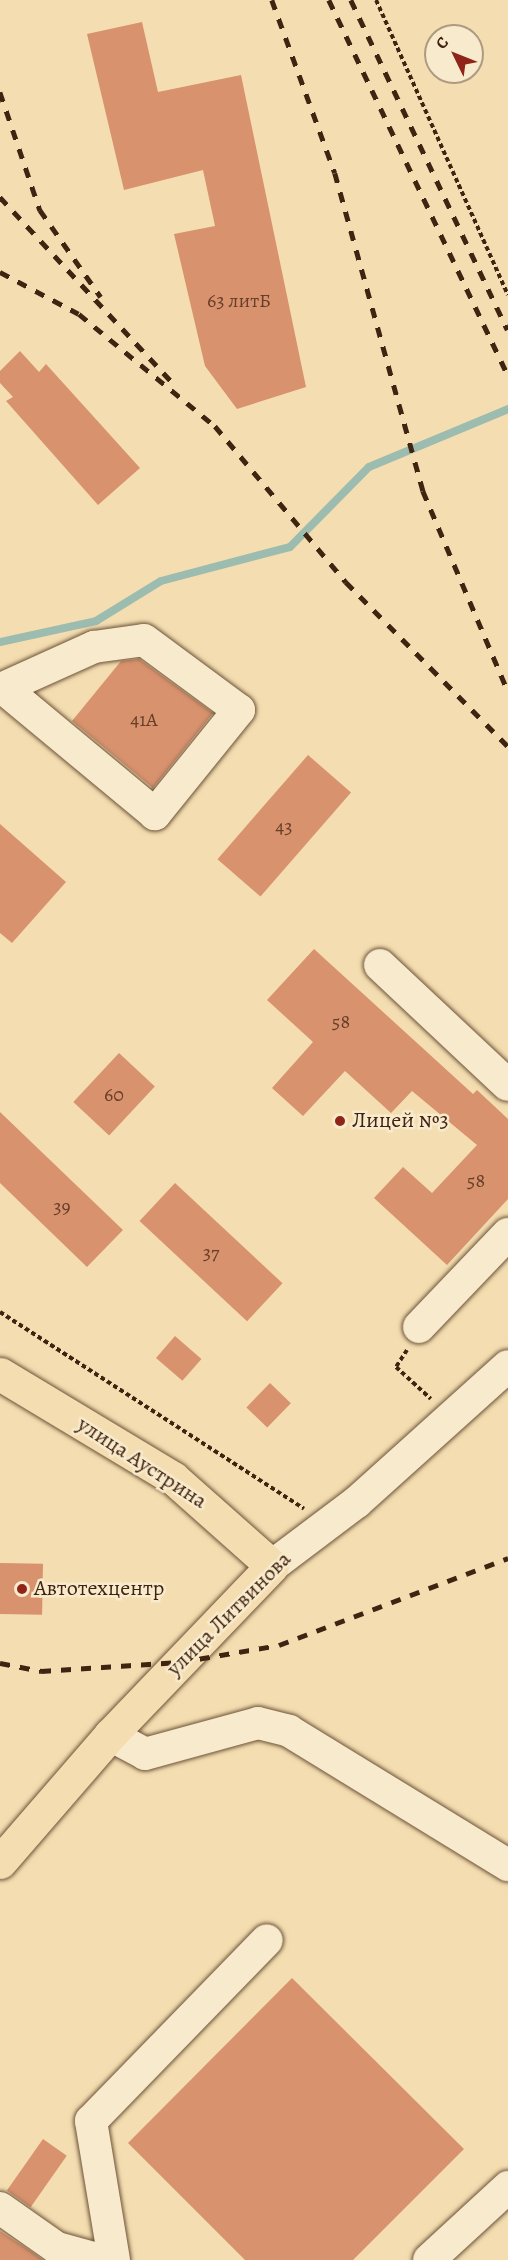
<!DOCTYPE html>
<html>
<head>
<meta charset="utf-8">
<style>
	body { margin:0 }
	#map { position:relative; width:508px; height:2260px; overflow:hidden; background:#f4deb1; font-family:Alegreya,serif }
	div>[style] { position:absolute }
	.stream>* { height:8px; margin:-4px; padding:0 4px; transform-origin:4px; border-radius:4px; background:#9cbcb0 }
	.building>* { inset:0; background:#d8926e; transform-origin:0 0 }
	.path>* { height:4px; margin-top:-2px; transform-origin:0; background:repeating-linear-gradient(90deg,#402311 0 4.5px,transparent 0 7.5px) }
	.roads { filter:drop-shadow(0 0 2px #6d5239) drop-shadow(0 0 2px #6d5239) }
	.minor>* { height:32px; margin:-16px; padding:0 16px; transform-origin:16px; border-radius:16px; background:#f8eacc }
	.major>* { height:33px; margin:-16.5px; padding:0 16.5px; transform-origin:16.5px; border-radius:16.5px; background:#f4deb1 }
	.rail>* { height:4.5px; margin-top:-2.25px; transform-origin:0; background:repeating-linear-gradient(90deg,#402311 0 10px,transparent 0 20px) }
	.dots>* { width:16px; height:16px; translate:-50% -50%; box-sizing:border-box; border:3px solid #f8eacc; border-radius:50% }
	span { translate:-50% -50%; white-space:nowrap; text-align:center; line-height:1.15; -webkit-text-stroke:5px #f8eacc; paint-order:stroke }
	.number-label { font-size:20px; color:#663f28 }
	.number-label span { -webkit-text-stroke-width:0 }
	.poi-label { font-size:22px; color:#402311 }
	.left { translate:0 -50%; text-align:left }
	.street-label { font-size:22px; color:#402311 }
	.north { position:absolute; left:424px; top:24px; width:60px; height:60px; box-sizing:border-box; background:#f8eacc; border:2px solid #ae9a81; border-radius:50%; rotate:313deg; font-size:16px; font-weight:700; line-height:24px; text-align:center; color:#402311 }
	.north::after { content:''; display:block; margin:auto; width:21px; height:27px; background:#8f2418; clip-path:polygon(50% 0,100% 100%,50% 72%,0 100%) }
</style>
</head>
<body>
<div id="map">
	<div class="stream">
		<div style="left:0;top:642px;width:98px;rotate:-12.3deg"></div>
		<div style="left:96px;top:621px;width:76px;rotate:-31.6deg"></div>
		<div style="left:161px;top:581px;width:133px;rotate:-14.8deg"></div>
		<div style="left:290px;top:547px;width:112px;rotate:-45.4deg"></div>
		<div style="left:369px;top:467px;width:151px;rotate:-22.6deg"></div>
	</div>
	<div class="building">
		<div style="clip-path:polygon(142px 22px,158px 92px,241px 75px,306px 387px,237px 409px,205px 366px,174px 234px,215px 226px,203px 170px,124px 190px,87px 34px)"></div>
		<div style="clip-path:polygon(20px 351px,39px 372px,46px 364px,140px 468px,98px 505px,6px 401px,13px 397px,0 383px,0 371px)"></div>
		<div style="clip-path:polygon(139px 659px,213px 713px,153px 788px,72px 721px,121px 661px)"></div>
		<div style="left:308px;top:755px;width:57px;height:138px;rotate:41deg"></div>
		<div style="clip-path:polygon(0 824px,66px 882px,12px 943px,0 933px)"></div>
		<div style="clip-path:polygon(314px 949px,473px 1094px,477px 1090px,508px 1119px,508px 1199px,447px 1265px,374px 1198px,403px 1167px,432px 1193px,477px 1145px,412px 1091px,391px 1113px,345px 1071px,303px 1116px,272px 1088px,313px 1042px,267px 1000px)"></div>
		<div style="left:119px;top:1053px;width:49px;height:67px;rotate:43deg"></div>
		<div style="clip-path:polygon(0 1112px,123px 1230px,87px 1267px,0 1183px)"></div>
		<div style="left:175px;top:1183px;width:147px;height:52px;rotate:43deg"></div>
		<div style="left:175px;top:1336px;width:35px;height:29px;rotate:41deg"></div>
		<div style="left:270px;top:1383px;width:29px;height:34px;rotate:44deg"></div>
		<div style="left:0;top:1563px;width:43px;height:51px;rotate:1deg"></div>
		<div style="clip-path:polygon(292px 1978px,464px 2149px,353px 2260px,245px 2260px,128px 2143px)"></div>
		<div style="left:43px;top:2139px;width:29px;height:63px;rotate:35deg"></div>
		<div style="clip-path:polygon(0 2231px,26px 2248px,43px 2260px,0 2260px)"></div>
	</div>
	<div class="path">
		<div style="left:376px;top:0;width:323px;rotate:65.9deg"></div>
		<div style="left:0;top:1312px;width:362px;rotate:32.9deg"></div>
		<div style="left:407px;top:1350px;width:20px;rotate:123deg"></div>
		<div style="left:396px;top:1367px;width:47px;rotate:42.4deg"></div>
	</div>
	<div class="roads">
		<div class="minor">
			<div style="left:0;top:689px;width:3px;rotate:-18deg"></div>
			<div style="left:3px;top:688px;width:100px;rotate:-24.3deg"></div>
			<div style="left:94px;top:647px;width:50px;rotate:-8deg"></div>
			<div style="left:144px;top:640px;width:118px;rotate:36.4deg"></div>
			<div style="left:239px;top:710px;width:134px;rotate:128.9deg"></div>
			<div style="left:155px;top:814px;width:197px;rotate:-140.3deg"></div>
			<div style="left:380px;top:965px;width:175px;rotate:43.2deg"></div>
			<div style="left:419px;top:1327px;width:129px;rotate:-46.3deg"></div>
			<div style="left:272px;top:1566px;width:106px;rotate:-37deg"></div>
			<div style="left:357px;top:1502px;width:203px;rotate:-42deg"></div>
			<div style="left:110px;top:1735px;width:40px;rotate:28deg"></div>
			<div style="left:145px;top:1754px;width:117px;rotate:-15.3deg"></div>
			<div style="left:258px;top:1723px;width:32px;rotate:14deg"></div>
			<div style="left:289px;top:1731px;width:257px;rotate:31.5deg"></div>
			<div style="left:0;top:2208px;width:70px;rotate:35.1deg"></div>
			<div style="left:57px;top:2248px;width:46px;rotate:15.3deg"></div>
			<div style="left:114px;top:2260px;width:141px;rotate:-99.4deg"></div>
			<div style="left:91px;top:2121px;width:252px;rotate:-45.8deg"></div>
			<div style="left:429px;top:2260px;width:108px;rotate:-42.7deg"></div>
		</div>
		<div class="major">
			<div style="left:0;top:1374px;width:202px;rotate:31deg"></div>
			<div style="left:173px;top:1478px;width:132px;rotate:41.6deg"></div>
			<div style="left:272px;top:1566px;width:234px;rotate:133.8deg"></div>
			<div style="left:110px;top:1735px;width:168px;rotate:130.9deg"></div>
		</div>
	</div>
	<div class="rail">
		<div style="left:272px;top:0;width:184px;rotate:70deg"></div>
		<div style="left:335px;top:173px;width:330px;rotate:74.5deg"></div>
		<div style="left:423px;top:491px;width:217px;rotate:67deg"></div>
		<div style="left:329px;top:0;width:416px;rotate:64.5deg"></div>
		<div style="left:351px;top:0;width:365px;rotate:64.6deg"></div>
		<div style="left:0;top:92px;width:125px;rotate:71.3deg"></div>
		<div style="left:40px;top:210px;width:106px;rotate:55deg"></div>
		<div style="left:0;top:197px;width:251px;rotate:47.1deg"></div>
		<div style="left:0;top:272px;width:89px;rotate:28deg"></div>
		<div style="left:79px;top:314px;width:176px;rotate:39.5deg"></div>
		<div style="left:215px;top:426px;width:204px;rotate:50deg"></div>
		<div style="left:346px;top:582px;width:231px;rotate:45.4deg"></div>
		<div style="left:0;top:1663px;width:42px;rotate:11deg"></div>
		<div style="left:41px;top:1671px;width:139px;rotate:-3.7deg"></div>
		<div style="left:180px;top:1662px;width:100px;rotate:-9.7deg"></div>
		<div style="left:279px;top:1645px;width:245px;rotate:-20.8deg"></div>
	</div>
	<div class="dots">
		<div style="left:340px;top:1121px;background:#8f2418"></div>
		<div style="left:22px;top:1589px;background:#8f2418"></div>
	</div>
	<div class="number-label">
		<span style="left:239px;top:300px">63 литБ</span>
		<span style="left:144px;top:719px">41А</span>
		<span style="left:284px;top:826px">43</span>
		<span style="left:341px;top:1021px">58</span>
		<span style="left:114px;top:1094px">60</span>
		<span style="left:476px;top:1180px">58</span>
		<span style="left:62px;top:1206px">39</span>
		<span style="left:211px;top:1252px">37</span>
	</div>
	<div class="poi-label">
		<span class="left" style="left:352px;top:1121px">Лицей №3</span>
		<span class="left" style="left:34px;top:1589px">Автотехцентр</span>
	</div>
	<div class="street-label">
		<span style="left:142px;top:1463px;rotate:33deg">улица Аустрина</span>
		<span style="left:229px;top:1614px;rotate:-45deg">улица Литвинова</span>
	</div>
	<div class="north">С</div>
</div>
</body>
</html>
